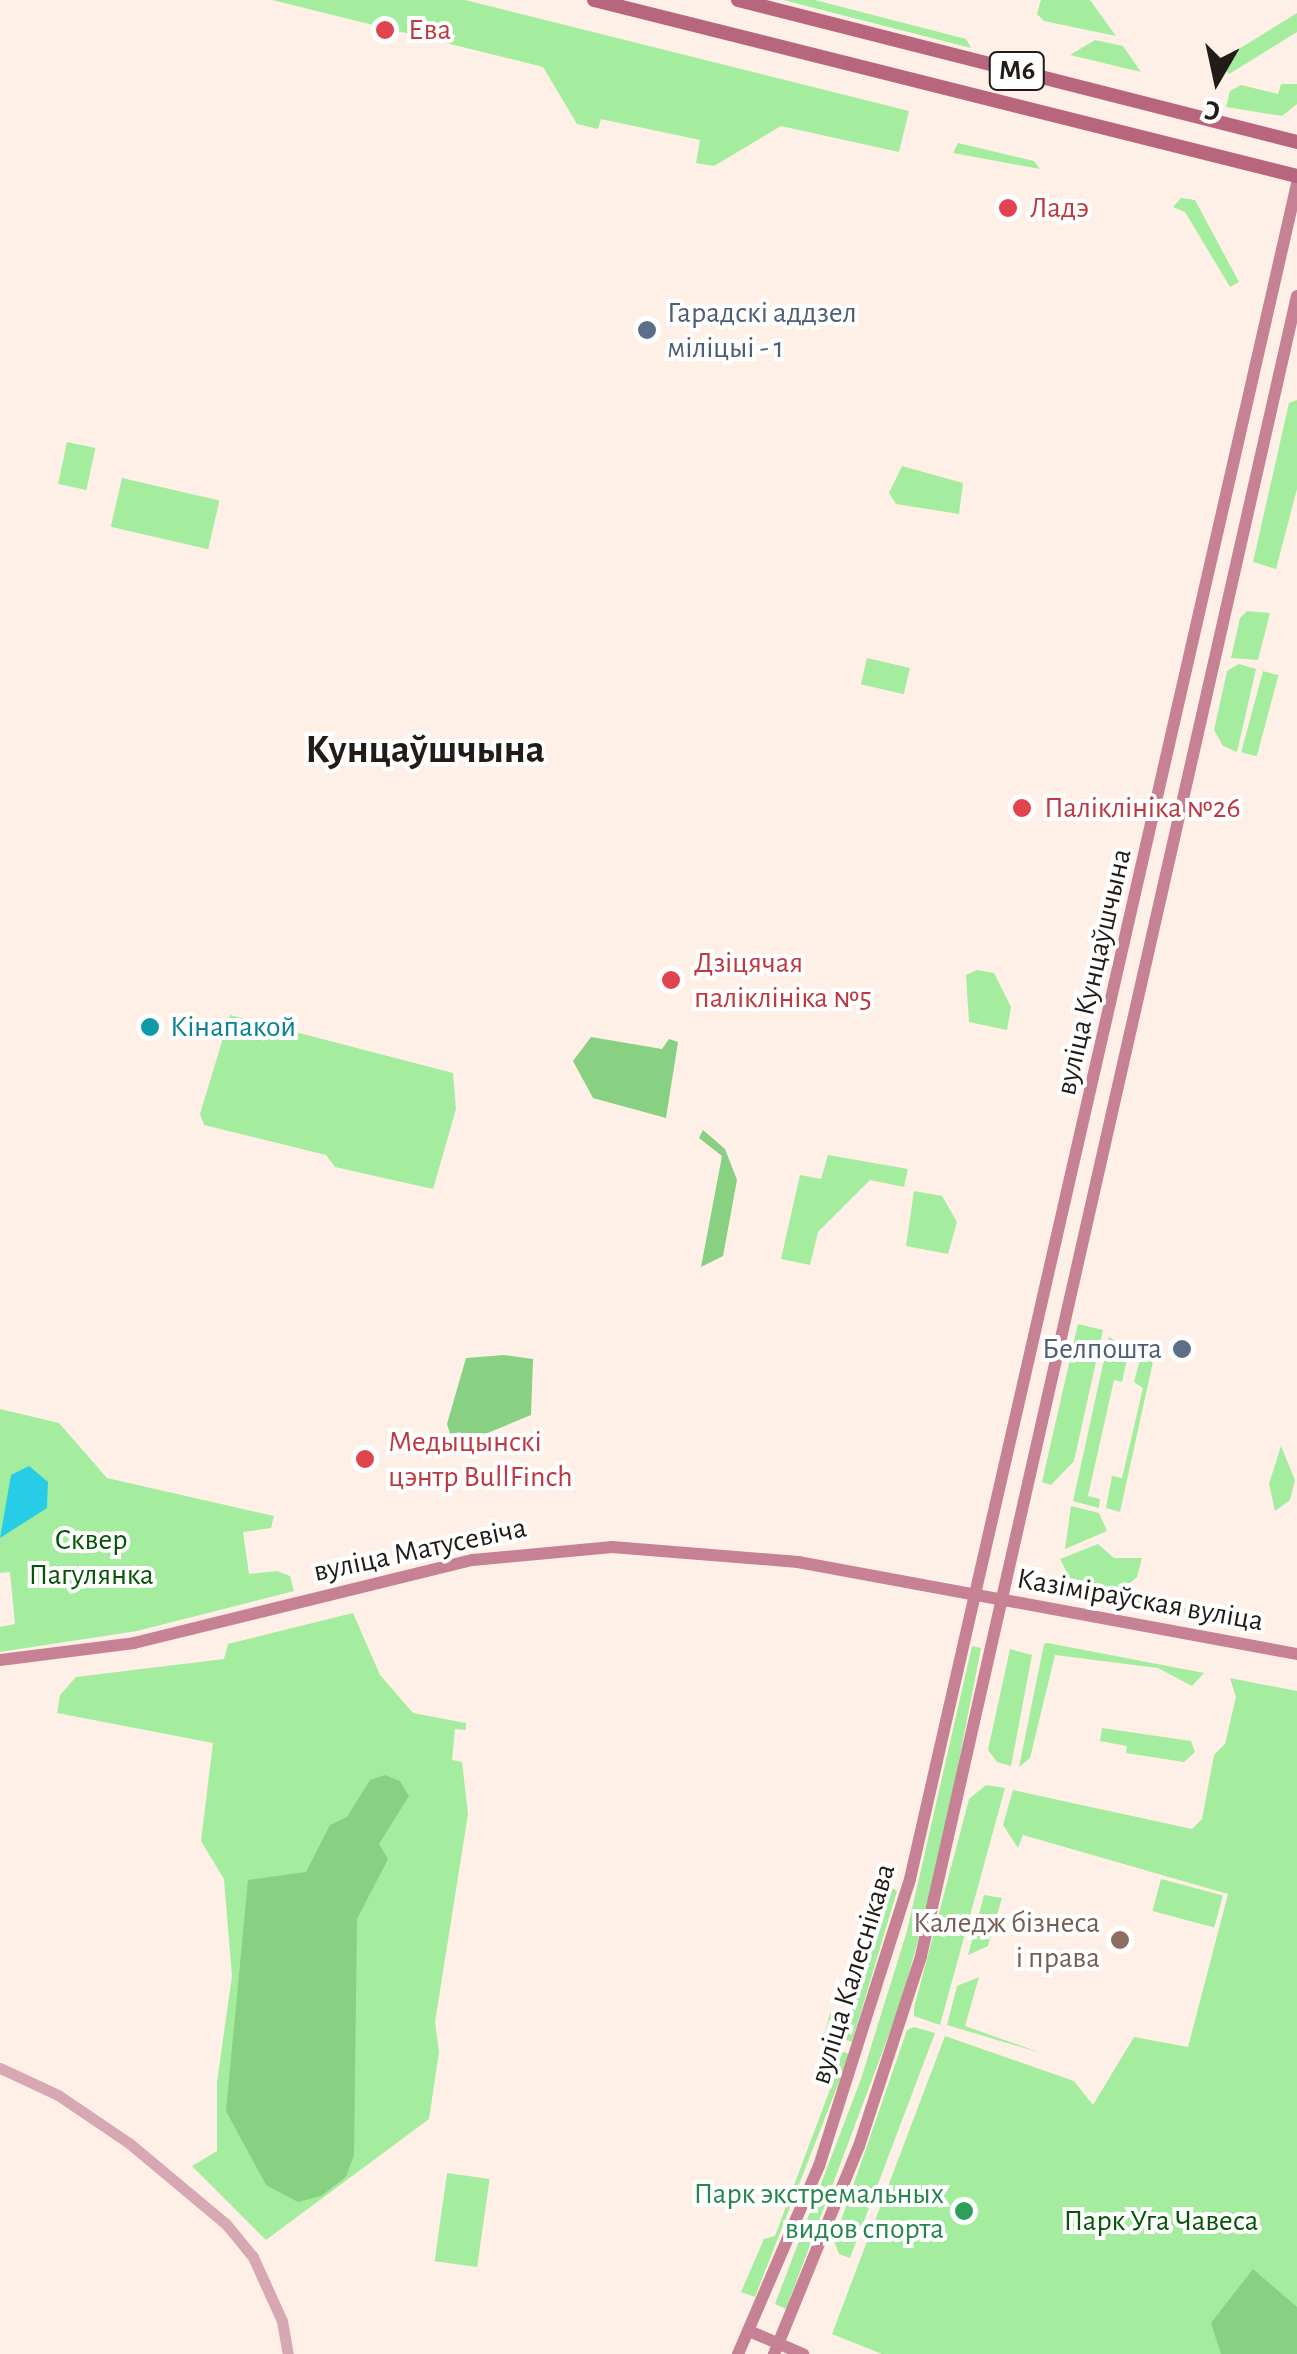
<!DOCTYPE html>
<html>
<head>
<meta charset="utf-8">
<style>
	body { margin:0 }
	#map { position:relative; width:1297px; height:2354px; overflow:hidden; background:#fef0e6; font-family:"Alegreya Sans",sans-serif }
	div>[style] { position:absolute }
	.green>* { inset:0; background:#a4ed9e; transform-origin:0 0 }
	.forest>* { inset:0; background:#88d082 }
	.water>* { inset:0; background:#27cde7 }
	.tertiary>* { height:11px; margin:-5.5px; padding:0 5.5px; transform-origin:5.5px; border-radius:5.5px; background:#d7a7b3 }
	.secondary>* { height:12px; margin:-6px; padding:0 6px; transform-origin:6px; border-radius:6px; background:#c68194 }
	.primary>* { height:14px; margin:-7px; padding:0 7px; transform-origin:7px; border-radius:7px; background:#b8657e }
	.dots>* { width:28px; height:28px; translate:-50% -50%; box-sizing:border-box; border:5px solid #fff; border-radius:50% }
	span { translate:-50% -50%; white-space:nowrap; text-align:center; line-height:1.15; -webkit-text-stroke:8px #fff; paint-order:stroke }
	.shield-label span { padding:2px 8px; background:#fff; border:2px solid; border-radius:8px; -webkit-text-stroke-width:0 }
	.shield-label { font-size:28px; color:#211c18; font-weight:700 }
	.health-label { font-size:30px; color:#be3a42 }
	.left { translate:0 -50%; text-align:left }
	.service-label { font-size:30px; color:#4e5e75 }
	.right { translate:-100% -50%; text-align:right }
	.street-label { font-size:30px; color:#211c18 }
	.culture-label { font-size:30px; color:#0d838f }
	.park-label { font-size:30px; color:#065506 }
	.education-label { font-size:30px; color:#785e54 }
	.leisure-label { font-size:30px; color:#27864d }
	.district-label { font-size:40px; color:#211c18; font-weight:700 }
	.north { position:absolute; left:1167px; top:30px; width:100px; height:100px; -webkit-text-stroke:8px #fff; paint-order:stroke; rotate:189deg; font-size:28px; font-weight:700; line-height:40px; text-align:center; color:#211c18 }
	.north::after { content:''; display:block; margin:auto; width:35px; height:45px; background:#211c18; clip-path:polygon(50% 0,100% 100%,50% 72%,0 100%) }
</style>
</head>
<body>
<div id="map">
	<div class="green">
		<div style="clip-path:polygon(272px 0,465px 0,909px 111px,899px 152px,781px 126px,714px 166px,696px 163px,700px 140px,601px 119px,598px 129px,577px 124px,543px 67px)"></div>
		<div style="clip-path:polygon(783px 0,815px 0,966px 39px,971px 48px)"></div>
		<div style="clip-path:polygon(1041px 0,1090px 0,1116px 36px,1044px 21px,1037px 14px)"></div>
		<div style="clip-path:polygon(1297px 13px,1297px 32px,1229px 74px,1218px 62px)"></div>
		<div style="clip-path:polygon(1095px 40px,1123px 46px,1141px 72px,1070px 55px)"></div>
		<div style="clip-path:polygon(1281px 84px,1297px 84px,1297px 104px,1282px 116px,1226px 107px,1230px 91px,1241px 85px,1278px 94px)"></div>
		<div style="clip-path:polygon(958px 143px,1034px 161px,1040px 169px,953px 153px)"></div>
		<div style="clip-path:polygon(1181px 198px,1195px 200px,1239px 282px,1230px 287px,1185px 212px,1173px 207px)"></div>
		<div style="clip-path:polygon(1297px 400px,1297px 489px,1276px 569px,1253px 562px,1289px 403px)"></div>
		<div style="left:67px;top:442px;width:29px;height:43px;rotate:12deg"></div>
		<div style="clip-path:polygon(902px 466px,963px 483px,959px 514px,896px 504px,889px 493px)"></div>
		<div style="left:122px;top:478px;width:100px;height:50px;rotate:13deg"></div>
		<div style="clip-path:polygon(1247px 611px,1270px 613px,1258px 660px,1231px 658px,1240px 618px)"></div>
		<div style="left:867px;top:658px;width:44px;height:27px;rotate:13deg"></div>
		<div style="clip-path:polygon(1239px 664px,1256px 669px,1237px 752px,1223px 746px,1214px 730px,1227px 671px)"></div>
		<div style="left:1263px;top:671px;width:16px;height:84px;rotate:15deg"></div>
		<div style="clip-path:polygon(977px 970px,994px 973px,1011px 1007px,1007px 1030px,969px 1022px,966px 975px)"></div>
		<div style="clip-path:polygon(230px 1015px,453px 1073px,456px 1109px,433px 1189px,335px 1167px,326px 1155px,204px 1125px,200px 1114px)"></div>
		<div style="clip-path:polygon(828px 1155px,908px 1169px,904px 1187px,870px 1180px,818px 1232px,810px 1265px,781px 1259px,800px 1175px,821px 1179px)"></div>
		<div style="clip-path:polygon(914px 1191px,942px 1196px,957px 1222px,948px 1254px,906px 1246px)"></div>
		<div style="clip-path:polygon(1078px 1324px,1103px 1330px,1074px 1461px,1051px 1485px,1042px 1482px)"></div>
		<div style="clip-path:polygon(1109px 1337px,1129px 1350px,1122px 1382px,1114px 1380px,1088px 1496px,1100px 1499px,1099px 1508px,1073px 1501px)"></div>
		<div style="clip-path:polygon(1142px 1352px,1154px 1357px,1120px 1512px,1106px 1508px,1112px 1476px,1122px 1478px,1143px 1388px,1134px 1382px)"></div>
		<div style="clip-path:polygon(0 1409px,59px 1423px,107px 1478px,274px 1516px,271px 1528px,243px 1532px,249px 1574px,277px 1571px,290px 1576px,294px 1591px,137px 1631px,0 1652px,0 1627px,15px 1624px,10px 1572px,0 1573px)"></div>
		<div style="clip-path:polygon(1281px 1446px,1295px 1480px,1290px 1500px,1275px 1511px,1269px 1484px)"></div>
		<div style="clip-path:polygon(1071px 1506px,1099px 1513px,1107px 1531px,1065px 1549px)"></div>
		<div style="clip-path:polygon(1098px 1544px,1114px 1558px,1142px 1558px,1137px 1577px,1122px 1590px,1070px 1578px,1060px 1559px)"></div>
		<div style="clip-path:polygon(1060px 1585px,1220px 1615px,1220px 1618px,1049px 1592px)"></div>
		<div style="clip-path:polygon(353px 1613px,380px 1675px,413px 1713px,466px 1723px,466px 1730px,455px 1729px,452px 1760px,462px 1762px,468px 1814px,435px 2022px,439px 2052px,429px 2119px,266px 2240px,192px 2166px,217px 2151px,217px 2082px,232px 1976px,224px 1879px,201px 1841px,213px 1743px,57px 1713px,60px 1695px,76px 1677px,224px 1659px,228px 1644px)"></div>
		<div style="clip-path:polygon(1044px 1644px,1048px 1643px,1204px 1673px,1192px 1686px,1158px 1668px,1055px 1655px,1030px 1758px,1019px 1767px)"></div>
		<div style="clip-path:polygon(972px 1646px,981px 1648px,938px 1869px,900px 2005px,786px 2309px,775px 2304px,861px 2079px,907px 1931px)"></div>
		<div style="clip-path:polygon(1010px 1649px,1032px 1655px,1011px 1766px,997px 1762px,988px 1750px)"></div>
		<div style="clip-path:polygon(1230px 1678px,1297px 1691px,1297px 2354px,882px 2354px,832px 2334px,945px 2036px,1074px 2081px,1093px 2105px,1134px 2037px,1188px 2047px,1228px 1894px,1023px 1835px,1018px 1848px,1003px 1825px,1013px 1790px,1192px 1829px,1202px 1819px,1214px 1755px,1225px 1744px,1236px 1697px)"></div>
		<div style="clip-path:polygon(1102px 1728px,1191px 1741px,1195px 1752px,1184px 1762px,1126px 1753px,1127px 1746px,1100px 1741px)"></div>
		<div style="clip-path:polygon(986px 1785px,1005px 1788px,940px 2025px,914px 2016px,914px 2008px,969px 1799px)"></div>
		<div style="left:1161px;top:1879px;width:64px;height:33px;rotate:15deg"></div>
		<div style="clip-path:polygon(885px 1883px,897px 1891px,852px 2042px,825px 2033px,830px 2013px,850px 2017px,885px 1906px,876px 1903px)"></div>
		<div style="clip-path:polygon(984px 1895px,1002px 1898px,988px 1946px,968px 1955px)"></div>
		<div style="clip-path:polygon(979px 1977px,965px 2026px,1041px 2053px,947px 2025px,957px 1986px)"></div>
		<div style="clip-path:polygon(914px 2027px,935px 2033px,850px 2258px,839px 2254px,834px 2241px,907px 2030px)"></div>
		<div style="clip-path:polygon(834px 2049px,850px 2054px,755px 2297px,741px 2292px,764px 2239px,775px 2236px,838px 2068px,829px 2064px)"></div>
		<div style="left:447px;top:2173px;width:43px;height:89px;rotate:8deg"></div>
	</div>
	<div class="forest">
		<div style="clip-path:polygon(591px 1037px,662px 1049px,669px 1039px,678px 1042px,666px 1118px,593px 1098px,573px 1061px)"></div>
		<div style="clip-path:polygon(703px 1130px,725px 1149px,737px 1180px,723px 1256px,701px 1267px,722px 1156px,699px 1138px)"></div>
		<div style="clip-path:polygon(504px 1355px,533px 1359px,531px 1415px,454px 1447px,447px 1424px,466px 1358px)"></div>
		<div style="clip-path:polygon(385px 1775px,400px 1781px,409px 1796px,379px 1844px,388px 1859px,357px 1919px,354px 2155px,346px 2177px,321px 2196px,298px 2202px,266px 2185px,226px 2111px,248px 1880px,306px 1872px,330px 1825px,347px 1817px,370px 1780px)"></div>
		<div style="clip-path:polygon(1253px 2269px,1297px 2307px,1297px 2354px,1221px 2354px,1211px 2323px)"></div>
	</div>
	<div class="water">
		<div style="clip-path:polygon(29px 1466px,48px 1482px,47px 1508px,0 1538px,11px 1475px)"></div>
	</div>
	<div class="tertiary">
		<div style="left:0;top:2068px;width:64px;rotate:25deg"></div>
		<div style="left:58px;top:2095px;width:86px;rotate:34.1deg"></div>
		<div style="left:129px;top:2143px;width:126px;rotate:39.9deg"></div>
		<div style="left:226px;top:2224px;width:43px;rotate:50.7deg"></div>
		<div style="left:253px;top:2257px;width:70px;rotate:65.6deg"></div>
		<div style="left:282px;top:2321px;width:34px;rotate:80deg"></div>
	</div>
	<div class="secondary">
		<div style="left:0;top:1660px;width:135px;rotate:-7.2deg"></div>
		<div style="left:134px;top:1643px;width:349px;rotate:-13.8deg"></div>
		<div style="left:473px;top:1560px;width:140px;rotate:-5.3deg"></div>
		<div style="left:612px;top:1547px;width:187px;rotate:4.6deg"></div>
		<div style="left:798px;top:1562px;width:507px;rotate:10.45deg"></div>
		<div style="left:749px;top:2331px;width:59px;rotate:23.1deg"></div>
		<div style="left:738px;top:2354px;width:205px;rotate:-66.7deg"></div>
		<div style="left:819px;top:2166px;width:301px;rotate:-72.4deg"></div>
		<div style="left:910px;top:1879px;width:1739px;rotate:-77.14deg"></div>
		<div style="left:774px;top:2354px;width:225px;rotate:-67.8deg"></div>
		<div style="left:859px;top:2146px;width:200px;rotate:-71.9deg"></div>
		<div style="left:921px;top:1956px;width:1702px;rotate:-77.24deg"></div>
	</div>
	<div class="primary">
		<div style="left:594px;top:0;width:725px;rotate:14.06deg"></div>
		<div style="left:738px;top:0;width:577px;rotate:14.25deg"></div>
	</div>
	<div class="dots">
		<div style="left:385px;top:30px;background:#e0444e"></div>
		<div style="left:1008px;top:208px;background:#e0444e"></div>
		<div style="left:647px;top:330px;background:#5c6f8a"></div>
		<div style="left:1022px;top:808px;background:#e0444e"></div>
		<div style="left:671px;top:980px;background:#e0444e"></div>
		<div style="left:150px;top:1027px;background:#0f9aa8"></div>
		<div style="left:1182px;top:1349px;background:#5c6f8a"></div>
		<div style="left:365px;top:1459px;background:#e0444e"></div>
		<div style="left:1120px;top:1940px;background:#8d6e63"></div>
		<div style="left:964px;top:2211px;background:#2e9e5b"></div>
	</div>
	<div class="shield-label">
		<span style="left:1017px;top:71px">М6</span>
	</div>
	<div class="health-label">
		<span class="left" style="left:408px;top:30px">Ева</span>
		<span class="left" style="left:1030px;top:208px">Ладэ</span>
		<span class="left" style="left:1044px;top:808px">Паліклініка №26</span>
		<span class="left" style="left:694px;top:980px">Дзіцячая<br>паліклініка №5</span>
		<span class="left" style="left:388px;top:1459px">Медыцынскі<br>цэнтр BullFinch</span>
	</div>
	<div class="service-label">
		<span class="left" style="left:667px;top:330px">Гарадскі аддзел<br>міліцыі - 1</span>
		<span class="right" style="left:1162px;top:1349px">Белпошта</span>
	</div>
	<div class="street-label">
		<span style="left:1094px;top:972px;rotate:-77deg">вуліца Кунцаўшчына</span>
		<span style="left:420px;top:1550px;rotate:-12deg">вуліца Матусевіча</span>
		<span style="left:1140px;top:1600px;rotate:10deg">Казіміраўская вуліца</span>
		<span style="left:853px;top:1974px;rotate:-73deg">вуліца Калеснікава</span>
	</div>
	<div class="culture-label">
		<span class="left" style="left:170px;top:1027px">Кінапакой</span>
	</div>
	<div class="park-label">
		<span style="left:91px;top:1557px">Сквер<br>Пагулянка</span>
		<span style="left:1161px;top:2221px">Парк Уга Чавеса</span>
	</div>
	<div class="education-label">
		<span class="right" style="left:1100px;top:1940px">Каледж бізнеса<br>і права</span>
	</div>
	<div class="leisure-label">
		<span class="right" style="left:944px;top:2211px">Парк экстремальных<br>видов спорта</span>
	</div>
	<div class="district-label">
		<span style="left:425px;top:750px">Кунцаўшчына</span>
	</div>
	<div class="north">С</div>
</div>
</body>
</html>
